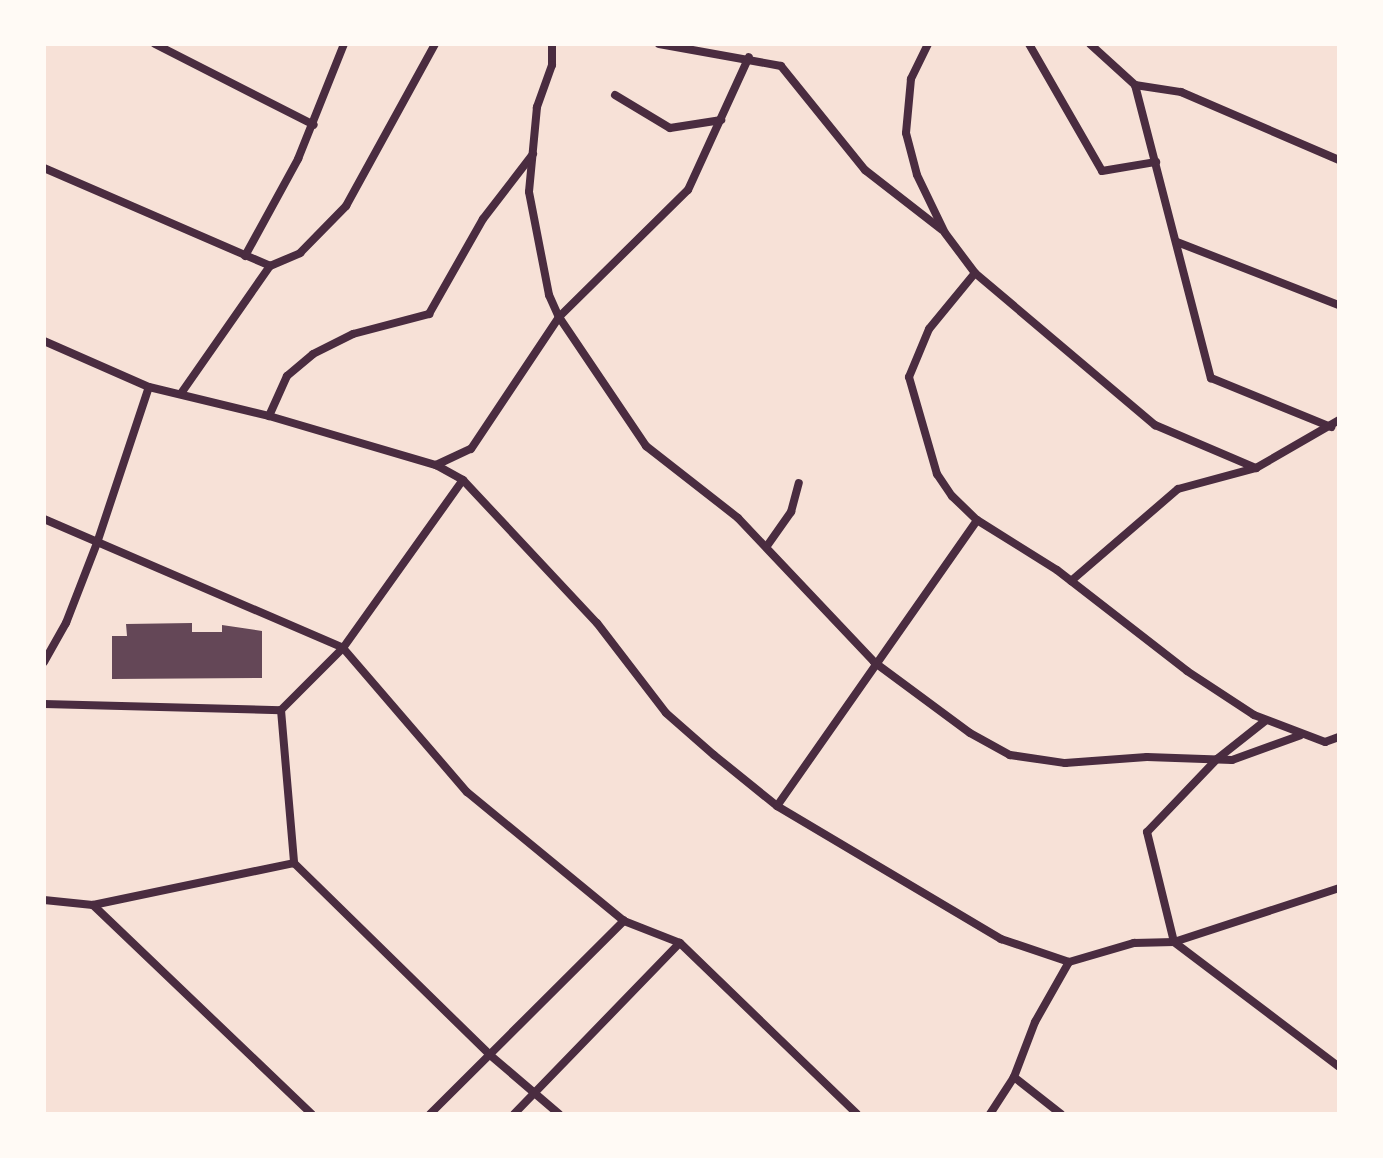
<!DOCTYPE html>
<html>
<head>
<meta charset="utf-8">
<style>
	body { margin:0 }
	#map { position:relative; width:1383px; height:1158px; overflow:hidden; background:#f7e1d7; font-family:Karla,sans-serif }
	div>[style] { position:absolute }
	.building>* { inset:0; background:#644757 }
	.minor>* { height:8px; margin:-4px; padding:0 4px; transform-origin:4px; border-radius:4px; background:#4a2c40 }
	span { translate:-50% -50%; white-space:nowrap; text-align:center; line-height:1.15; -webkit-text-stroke:6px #fffaf5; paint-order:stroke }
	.frame { position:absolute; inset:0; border:46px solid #fffaf5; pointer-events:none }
</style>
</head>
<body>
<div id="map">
	<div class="building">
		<div style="clip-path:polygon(192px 623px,192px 632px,222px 632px,222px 625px,262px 631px,262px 678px,112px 679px,112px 636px,127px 636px,126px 624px)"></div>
	</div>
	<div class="minor">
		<div style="left:155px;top:44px;width:178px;rotate:27deg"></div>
		<div style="left:552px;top:44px;width:21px;rotate:90deg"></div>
		<div style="left:552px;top:65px;width:45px;rotate:109.7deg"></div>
		<div style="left:537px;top:107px;width:85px;rotate:95.4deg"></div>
		<div style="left:529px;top:192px;width:105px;rotate:79deg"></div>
		<div style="left:549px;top:295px;width:24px;rotate:66deg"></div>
		<div style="left:559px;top:317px;width:156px;rotate:56deg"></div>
		<div style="left:646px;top:446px;width:117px;rotate:38deg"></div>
		<div style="left:738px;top:518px;width:198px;rotate:46.6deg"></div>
		<div style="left:874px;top:662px;width:119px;rotate:36.5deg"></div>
		<div style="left:970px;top:733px;width:46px;rotate:28.8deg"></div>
		<div style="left:1010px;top:755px;width:56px;rotate:8.3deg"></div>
		<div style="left:1065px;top:763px;width:82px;rotate:-4.2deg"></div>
		<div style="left:1147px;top:757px;width:85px;rotate:2deg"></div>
		<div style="left:1232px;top:760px;width:73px;rotate:-19.9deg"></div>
		<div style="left:659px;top:44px;width:124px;rotate:10.2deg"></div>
		<div style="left:781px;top:66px;width:134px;rotate:51.1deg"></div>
		<div style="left:865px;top:170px;width:98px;rotate:37.9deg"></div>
		<div style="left:928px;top:44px;width:39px;rotate:116deg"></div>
		<div style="left:911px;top:79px;width:54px;rotate:95.3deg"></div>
		<div style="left:906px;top:133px;width:43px;rotate:75.3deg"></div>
		<div style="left:917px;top:175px;width:64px;rotate:64.2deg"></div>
		<div style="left:945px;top:233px;width:50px;rotate:53.1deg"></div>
		<div style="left:975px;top:273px;width:236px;rotate:40.2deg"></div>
		<div style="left:1155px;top:425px;width:110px;rotate:23.1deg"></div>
		<div style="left:1029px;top:44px;width:146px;rotate:60.1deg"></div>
		<div style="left:1102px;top:171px;width:55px;rotate:-9.5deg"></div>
		<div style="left:1090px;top:44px;width:61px;rotate:42.3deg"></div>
		<div style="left:1135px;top:85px;width:47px;rotate:8.7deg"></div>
		<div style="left:1181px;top:92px;width:172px;rotate:23.3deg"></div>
		<div style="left:1135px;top:85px;width:303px;rotate:75.5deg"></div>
		<div style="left:1211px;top:378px;width:130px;rotate:22.2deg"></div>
		<div style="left:615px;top:95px;width:64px;rotate:31deg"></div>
		<div style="left:670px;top:128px;width:52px;rotate:-8.9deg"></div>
		<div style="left:44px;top:168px;width:246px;rotate:23.4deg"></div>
		<div style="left:270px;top:266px;width:33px;rotate:-23deg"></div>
		<div style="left:300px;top:253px;width:66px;rotate:-45.6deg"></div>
		<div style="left:346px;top:206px;width:185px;rotate:-61.2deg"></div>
		<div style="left:1177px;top:242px;width:174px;rotate:21.3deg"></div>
		<div style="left:245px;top:256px;width:111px;rotate:-61.3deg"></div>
		<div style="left:298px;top:159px;width:124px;rotate:-68.2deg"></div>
		<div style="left:975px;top:273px;width:72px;rotate:129.4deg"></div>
		<div style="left:929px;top:329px;width:52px;rotate:112.6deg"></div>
		<div style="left:909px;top:377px;width:101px;rotate:73.9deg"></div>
		<div style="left:937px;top:474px;width:27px;rotate:56deg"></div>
		<div style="left:952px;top:496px;width:35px;rotate:44deg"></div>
		<div style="left:977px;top:520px;width:94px;rotate:32deg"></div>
		<div style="left:1057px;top:570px;width:165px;rotate:37.8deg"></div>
		<div style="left:1187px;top:671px;width:80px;rotate:33.3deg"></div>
		<div style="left:1254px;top:715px;width:76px;rotate:20.8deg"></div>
		<div style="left:1325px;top:742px;width:15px;rotate:-20deg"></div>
		<div style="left:44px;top:341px;width:115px;rotate:23.7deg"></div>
		<div style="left:149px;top:387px;width:123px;rotate:13.6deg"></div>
		<div style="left:269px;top:416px;width:174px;rotate:16.4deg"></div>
		<div style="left:436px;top:465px;width:31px;rotate:29deg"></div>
		<div style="left:463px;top:480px;width:196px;rotate:46.9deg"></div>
		<div style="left:597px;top:623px;width:113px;rotate:52.5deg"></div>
		<div style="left:666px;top:713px;width:64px;rotate:41.2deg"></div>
		<div style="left:714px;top:755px;width:81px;rotate:39deg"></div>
		<div style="left:777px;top:806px;width:261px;rotate:30.7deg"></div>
		<div style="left:1001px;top:939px;width:72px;rotate:18.7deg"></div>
		<div style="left:1069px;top:962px;width:68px;rotate:-16.3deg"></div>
		<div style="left:1134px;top:943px;width:40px;rotate:-1.4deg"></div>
		<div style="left:1174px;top:942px;width:174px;rotate:-18.1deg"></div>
		<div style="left:182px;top:392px;width:154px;rotate:-55.1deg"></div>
		<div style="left:269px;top:416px;width:44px;rotate:-65.8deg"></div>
		<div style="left:287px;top:376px;width:34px;rotate:-40deg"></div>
		<div style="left:313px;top:354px;width:45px;rotate:-26.6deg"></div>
		<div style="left:353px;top:334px;width:79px;rotate:-14.7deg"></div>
		<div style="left:429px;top:314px;width:109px;rotate:-60.4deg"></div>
		<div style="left:483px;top:219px;width:82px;rotate:-52.4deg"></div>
		<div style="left:436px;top:465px;width:38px;rotate:-25deg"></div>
		<div style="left:471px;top:449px;width:159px;rotate:-56.3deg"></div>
		<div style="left:559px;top:317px;width:181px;rotate:-44.6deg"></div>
		<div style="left:688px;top:190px;width:146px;rotate:-65.4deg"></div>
		<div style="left:44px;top:519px;width:326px;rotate:23.3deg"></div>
		<div style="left:343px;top:648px;width:190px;rotate:49.3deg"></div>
		<div style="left:467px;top:792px;width:203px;rotate:39.4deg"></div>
		<div style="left:624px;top:921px;width:60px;rotate:21.4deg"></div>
		<div style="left:680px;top:943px;width:246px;rotate:44deg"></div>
		<div style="left:767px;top:546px;width:42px;rotate:-54.8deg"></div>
		<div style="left:791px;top:512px;width:30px;rotate:-75deg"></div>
		<div style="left:1071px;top:581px;width:141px;rotate:-40.7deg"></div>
		<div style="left:1178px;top:489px;width:81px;rotate:-15.1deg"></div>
		<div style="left:1256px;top:468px;width:96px;rotate:-30deg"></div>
		<div style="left:44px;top:662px;width:45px;rotate:-60.6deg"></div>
		<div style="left:66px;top:623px;width:86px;rotate:-68.8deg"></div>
		<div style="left:97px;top:543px;width:164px;rotate:-71.6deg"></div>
		<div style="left:44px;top:704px;width:237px;rotate:1.5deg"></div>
		<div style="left:281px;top:710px;width:88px;rotate:-45deg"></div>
		<div style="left:343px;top:648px;width:206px;rotate:-54.5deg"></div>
		<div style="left:281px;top:710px;width:154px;rotate:85.1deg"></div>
		<div style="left:1265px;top:721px;width:61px;rotate:141.6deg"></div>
		<div style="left:1217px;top:759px;width:101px;rotate:133.8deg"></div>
		<div style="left:1147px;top:832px;width:113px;rotate:76.2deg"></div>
		<div style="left:1174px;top:942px;width:207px;rotate:37.1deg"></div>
		<div style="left:777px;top:806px;width:349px;rotate:-55deg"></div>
		<div style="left:44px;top:900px;width:49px;rotate:5.8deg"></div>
		<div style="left:93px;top:905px;width:205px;rotate:-11.8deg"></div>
		<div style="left:294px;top:863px;width:274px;rotate:44.4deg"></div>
		<div style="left:490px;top:1055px;width:91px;rotate:40.5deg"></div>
		<div style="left:93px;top:905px;width:303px;rotate:43.7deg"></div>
		<div style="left:430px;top:1114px;width:274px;rotate:-44.9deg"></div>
		<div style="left:514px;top:1114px;width:238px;rotate:-45.9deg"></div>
		<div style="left:990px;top:1114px;width:44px;rotate:-57deg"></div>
		<div style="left:1061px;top:1114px;width:60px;rotate:-141.8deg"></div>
		<div style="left:1014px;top:1077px;width:59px;rotate:-69.1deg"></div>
		<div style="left:1035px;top:1022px;width:69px;rotate:-60.5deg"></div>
	</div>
	<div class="frame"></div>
</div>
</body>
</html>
